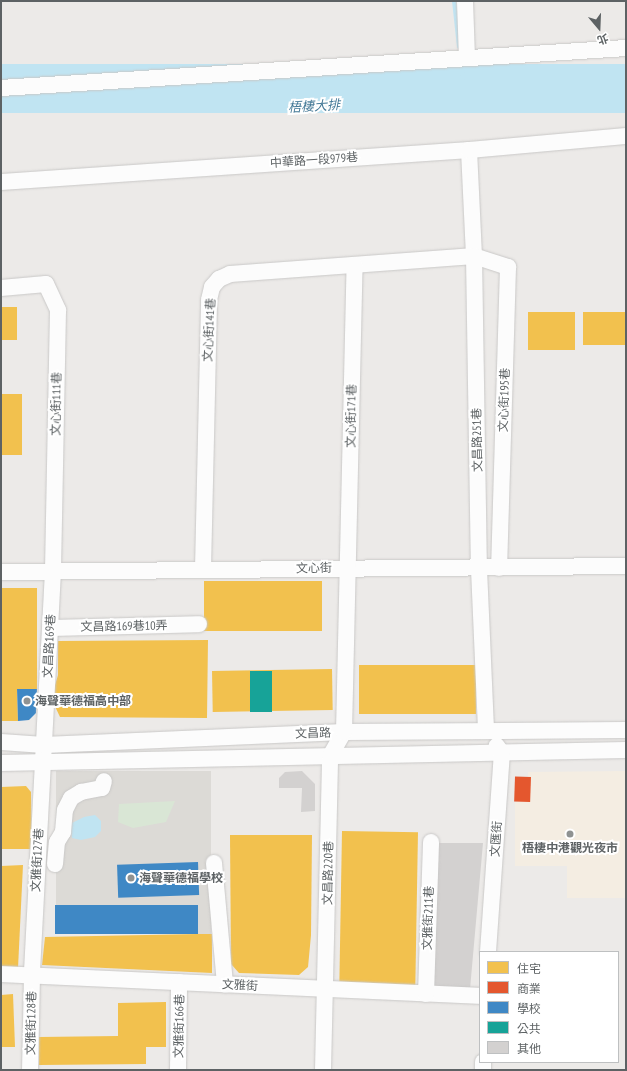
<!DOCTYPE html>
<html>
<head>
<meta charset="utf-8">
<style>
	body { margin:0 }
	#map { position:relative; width:627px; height:1071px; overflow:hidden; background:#eceae8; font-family:"PT Sans Narrow","Noto Sans TC",sans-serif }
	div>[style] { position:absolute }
	.commercial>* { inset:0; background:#f4ede2 }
	.education>* { inset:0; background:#dcdad6; transform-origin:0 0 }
	.green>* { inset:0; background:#d9e6d5 }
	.water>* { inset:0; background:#c0e4f2; transform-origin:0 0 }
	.homes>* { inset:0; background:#f2c14e; transform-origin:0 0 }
	.shops>* { inset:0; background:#e4572e; transform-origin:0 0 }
	.schools>* { inset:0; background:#3f88c5; transform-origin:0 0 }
	.public>* { inset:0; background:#17a398; transform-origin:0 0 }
	.stream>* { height:4px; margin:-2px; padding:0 2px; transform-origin:2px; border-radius:2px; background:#c0e4f2 }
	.building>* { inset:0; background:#d3d1d0 }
	.roads { filter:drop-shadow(0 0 1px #c9c8c7) drop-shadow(0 0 1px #c9c8c7) }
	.minor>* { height:16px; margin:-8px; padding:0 8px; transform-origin:8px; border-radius:8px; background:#fcfcfc }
	.dots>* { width:11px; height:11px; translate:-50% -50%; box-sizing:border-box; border:2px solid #fff; border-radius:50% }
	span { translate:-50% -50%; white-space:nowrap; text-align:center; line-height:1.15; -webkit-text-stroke:4px #fff; paint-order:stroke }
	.street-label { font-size:12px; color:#5d6264 }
	.poi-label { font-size:12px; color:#5d6264; font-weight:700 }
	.left { translate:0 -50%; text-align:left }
	.water-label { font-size:13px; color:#447997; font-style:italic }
	.frame { position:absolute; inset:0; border:2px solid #5d6264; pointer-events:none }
	.legend { position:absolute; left:479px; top:951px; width:140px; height:112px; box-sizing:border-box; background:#fff; border:1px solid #bec0c1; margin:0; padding:5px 7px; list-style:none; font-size:12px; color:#5d6264 }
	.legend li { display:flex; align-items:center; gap:8px; height:20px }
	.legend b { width:20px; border:1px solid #bec0c1 }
	.north { position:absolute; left:579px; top:8px; width:40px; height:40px; -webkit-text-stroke:3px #fff; paint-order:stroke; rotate:161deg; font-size:11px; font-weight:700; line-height:16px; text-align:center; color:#5d6264 }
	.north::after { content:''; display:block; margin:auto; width:14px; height:18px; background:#5d6264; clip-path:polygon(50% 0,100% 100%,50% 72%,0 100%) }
</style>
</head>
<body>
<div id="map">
	<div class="commercial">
		<div style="clip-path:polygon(626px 771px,626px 898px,567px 898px,567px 866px,515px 866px,515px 802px,528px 801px,528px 772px)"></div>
	</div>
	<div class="education">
		<div style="left:211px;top:771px;width:163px;height:155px;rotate:90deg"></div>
	</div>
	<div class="green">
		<div style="clip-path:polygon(175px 801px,166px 822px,133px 828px,118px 822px,119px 804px)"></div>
	</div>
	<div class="water">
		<div style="left:626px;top:64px;width:49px;height:627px;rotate:90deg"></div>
		<div style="clip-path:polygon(95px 815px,101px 821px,101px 831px,95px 837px,81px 840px,72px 838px,70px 824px,84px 817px)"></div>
	</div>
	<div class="homes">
		<div style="left:1px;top:307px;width:16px;height:33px"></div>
		<div style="left:528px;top:312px;width:47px;height:38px"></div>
		<div style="left:583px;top:312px;width:43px;height:33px"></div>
		<div style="left:1px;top:394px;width:21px;height:61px"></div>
		<div style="left:322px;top:581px;width:50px;height:118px;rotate:90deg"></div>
		<div style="clip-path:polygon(1px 588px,37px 588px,37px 689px,17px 689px,18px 721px,1px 721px)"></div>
		<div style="clip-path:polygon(208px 640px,207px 718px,60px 717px,51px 698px,58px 675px,58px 641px)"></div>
		<div style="left:359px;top:665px;width:117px;height:49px"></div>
		<div style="left:332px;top:669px;width:41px;height:120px;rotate:89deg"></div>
		<div style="clip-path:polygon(26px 786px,31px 792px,32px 849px,1px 849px,1px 787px)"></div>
		<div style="left:342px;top:831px;width:76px;height:153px;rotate:1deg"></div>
		<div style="clip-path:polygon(230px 835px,312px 835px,311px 935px,308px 967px,299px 975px,239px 973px,231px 964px)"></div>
		<div style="clip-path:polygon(23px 865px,18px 968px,1px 967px,1px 866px)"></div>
		<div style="clip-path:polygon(198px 934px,212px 934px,212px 973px,42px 965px,45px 937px)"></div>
		<div style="clip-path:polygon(13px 994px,15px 1047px,1px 1047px,1px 995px)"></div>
		<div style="clip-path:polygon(166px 1002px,166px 1047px,146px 1047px,146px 1064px,39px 1065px,39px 1037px,118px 1036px,118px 1003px)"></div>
	</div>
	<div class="shops">
		<div style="left:531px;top:777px;width:25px;height:16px;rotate:92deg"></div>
	</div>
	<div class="schools">
		<div style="clip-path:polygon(17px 689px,37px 689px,36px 713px,29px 720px,18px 721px)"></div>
		<div style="left:198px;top:862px;width:33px;height:81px;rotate:88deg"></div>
		<div style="left:198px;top:905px;width:29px;height:143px;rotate:90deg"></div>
	</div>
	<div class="public">
		<div style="left:250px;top:671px;width:22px;height:41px"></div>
	</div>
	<div class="stream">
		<div style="left:454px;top:1px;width:46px;rotate:83.8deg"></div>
		<div style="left:461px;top:62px;width:17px;rotate:83deg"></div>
	</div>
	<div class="building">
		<div style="clip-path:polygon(302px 771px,315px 784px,315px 811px,301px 812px,302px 788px,279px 788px,279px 778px,285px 772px)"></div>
		<div style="clip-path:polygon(436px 843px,483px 843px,470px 989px,430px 988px)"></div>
	</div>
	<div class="roads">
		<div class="minor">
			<div style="left:465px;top:1px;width:56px;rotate:88deg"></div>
			<div style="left:1px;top:88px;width:626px;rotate:-3.66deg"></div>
			<div style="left:469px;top:150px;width:106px;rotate:87.3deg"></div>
			<div style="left:474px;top:256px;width:313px;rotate:89.1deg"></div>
			<div style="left:479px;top:569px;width:161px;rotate:87.5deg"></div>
			<div style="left:1px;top:182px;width:469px;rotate:-3.9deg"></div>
			<div style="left:469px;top:150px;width:158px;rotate:-5.1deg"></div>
			<div style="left:1px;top:288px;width:45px;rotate:-5.1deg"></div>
			<div style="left:46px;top:284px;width:29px;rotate:65deg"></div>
			<div style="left:58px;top:310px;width:261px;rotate:91.1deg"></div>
			<div style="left:53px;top:571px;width:406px;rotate:93deg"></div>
			<div style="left:32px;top:976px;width:94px;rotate:91.2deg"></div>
			<div style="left:203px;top:569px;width:269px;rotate:-88.7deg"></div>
			<div style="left:209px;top:300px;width:13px;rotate:-77deg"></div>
			<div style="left:212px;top:287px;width:11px;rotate:-49deg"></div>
			<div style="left:219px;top:279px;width:12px;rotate:-24deg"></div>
			<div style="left:230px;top:274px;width:245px;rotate:-4.2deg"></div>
			<div style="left:474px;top:256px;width:36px;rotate:18deg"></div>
			<div style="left:508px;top:267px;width:301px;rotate:91.7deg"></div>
			<div style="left:1px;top:572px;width:625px;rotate:-0.55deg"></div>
			<div style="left:50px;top:628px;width:149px;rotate:-1.5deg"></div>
			<div style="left:1px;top:742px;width:43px;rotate:4deg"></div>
			<div style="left:44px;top:745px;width:300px;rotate:-2.5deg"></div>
			<div style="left:344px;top:732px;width:282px;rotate:-0.4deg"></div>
			<div style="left:1px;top:763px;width:625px;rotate:-1.19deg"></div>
			<div style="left:214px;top:863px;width:122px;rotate:84.8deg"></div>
			<div style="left:55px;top:864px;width:22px;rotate:-85deg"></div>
			<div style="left:57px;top:842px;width:12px;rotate:-59deg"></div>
			<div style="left:63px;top:832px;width:22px;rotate:-85deg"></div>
			<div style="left:65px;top:810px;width:13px;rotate:-63deg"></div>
			<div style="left:71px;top:798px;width:12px;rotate:-31deg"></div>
			<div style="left:81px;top:792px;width:21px;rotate:-11deg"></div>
			<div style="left:102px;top:788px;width:7px;rotate:-74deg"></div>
			<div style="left:488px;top:952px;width:199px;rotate:-86deg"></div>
			<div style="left:502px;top:753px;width:9px;rotate:-126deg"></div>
			<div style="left:1px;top:974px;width:480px;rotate:2.6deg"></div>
			<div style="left:426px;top:994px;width:152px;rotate:-88.1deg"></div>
			<div style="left:178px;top:1070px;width:88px;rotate:-89.3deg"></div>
			<div style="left:323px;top:1070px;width:314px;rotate:-88.7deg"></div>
			<div style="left:330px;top:756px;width:28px;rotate:-60deg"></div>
			<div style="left:344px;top:732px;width:467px;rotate:-88.7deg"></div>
			<div style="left:483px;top:1070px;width:8px;rotate:-90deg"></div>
		</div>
	</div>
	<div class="dots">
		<div style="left:27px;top:701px;background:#8f9292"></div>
		<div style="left:570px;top:834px;background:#8f9292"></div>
		<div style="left:131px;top:878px;background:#8f9292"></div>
	</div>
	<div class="street-label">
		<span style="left:314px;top:160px;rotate:-4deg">中華路一段979巷</span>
		<span style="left:209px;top:330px;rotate:-87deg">文心街141巷</span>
		<span style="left:504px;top:400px;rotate:-88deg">文心街195巷</span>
		<span style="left:56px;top:404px;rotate:-89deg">文心街111巷</span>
		<span style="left:351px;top:416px;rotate:-89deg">文心街171巷</span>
		<span style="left:477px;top:440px;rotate:-91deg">文昌路251巷</span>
		<span style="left:314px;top:568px;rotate:-1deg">文心街</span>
		<span style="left:124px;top:626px;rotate:-1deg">文昌路169巷10弄</span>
		<span style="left:49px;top:646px;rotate:-87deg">文昌路169巷</span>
		<span style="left:313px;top:733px;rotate:-2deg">文昌路</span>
		<span style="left:496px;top:839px;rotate:-86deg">文匯街</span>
		<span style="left:37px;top:860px;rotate:-87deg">文雅街127巷</span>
		<span style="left:328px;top:873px;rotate:-89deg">文昌路220巷</span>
		<span style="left:428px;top:918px;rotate:-88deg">文雅街211巷</span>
		<span style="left:240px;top:985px;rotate:3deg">文雅街</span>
		<span style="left:31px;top:1023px;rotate:-89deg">文雅街128巷</span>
		<span style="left:179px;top:1026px;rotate:-89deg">文雅街166巷</span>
	</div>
	<div class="poi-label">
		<span class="left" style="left:35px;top:701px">海聲華德福高中部</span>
		<span style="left:570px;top:848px">梧棲中港觀光夜市</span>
		<span class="left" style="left:139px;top:878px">海聲華德福學校</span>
	</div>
	<div class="water-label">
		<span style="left:314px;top:107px;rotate:-3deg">梧棲大排</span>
	</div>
	<div class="frame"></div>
	<ul class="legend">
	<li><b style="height:11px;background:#f2c14e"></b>住宅</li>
	<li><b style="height:11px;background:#e4572e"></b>商業</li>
	<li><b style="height:11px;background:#3f88c5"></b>學校</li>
	<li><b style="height:11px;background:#17a398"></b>公共</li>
	<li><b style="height:11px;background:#d3d1d0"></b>其他</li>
	</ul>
	<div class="north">北</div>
</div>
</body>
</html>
